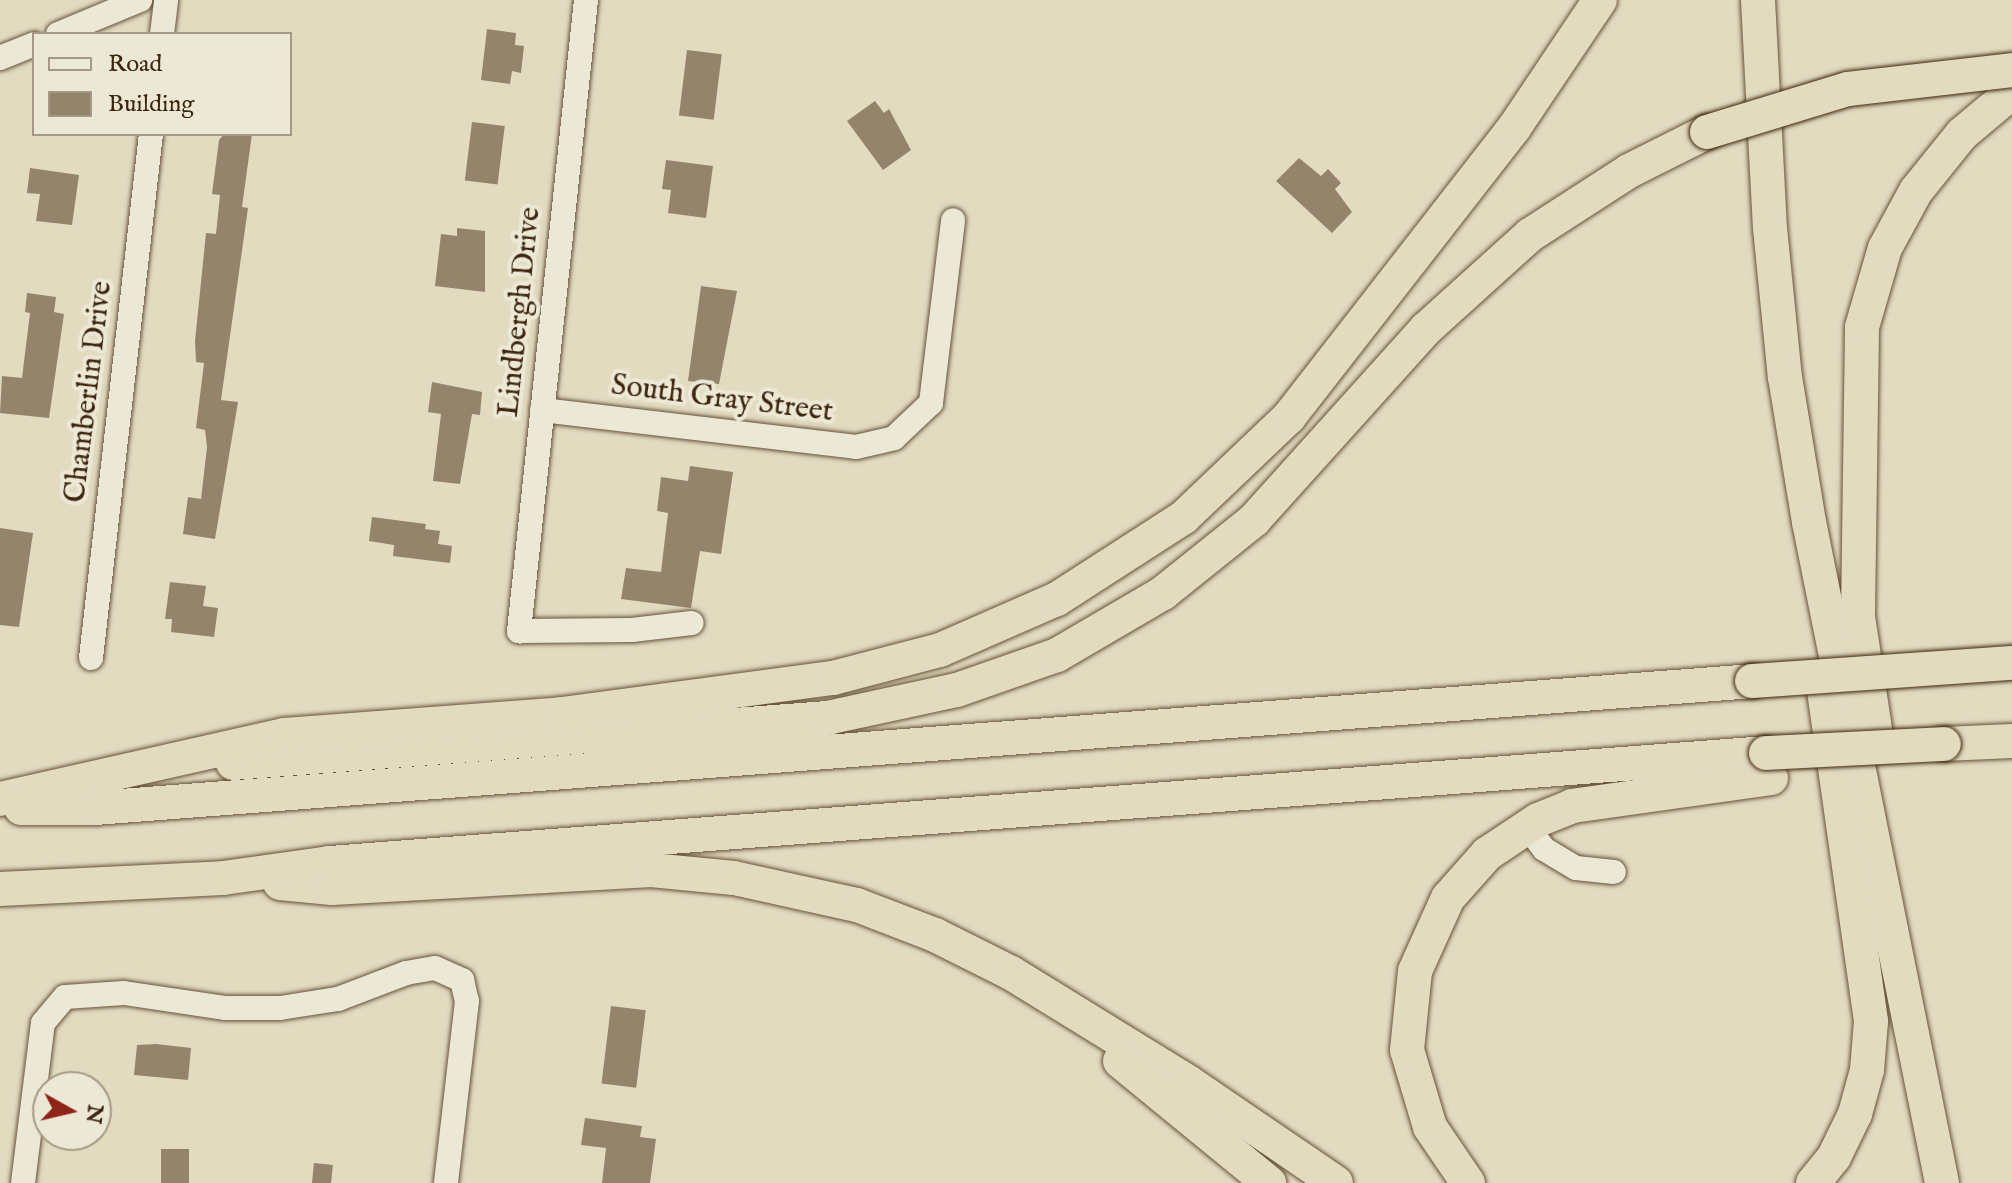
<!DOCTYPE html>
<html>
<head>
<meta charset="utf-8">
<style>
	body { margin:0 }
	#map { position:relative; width:2012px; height:1183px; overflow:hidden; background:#e2dbc0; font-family:"IM FELL English",serif }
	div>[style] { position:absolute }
	.building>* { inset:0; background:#93846b; transform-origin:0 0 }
	.roads { filter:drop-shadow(0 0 2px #67523a) drop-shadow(0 0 2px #67523a) }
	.minor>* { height:24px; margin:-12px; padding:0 12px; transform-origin:12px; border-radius:12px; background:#ece8d6 }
	.highway>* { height:34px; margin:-17px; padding:0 17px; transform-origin:17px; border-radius:17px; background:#e2dbc0 }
	.bridges { filter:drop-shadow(0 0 2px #3e250e) drop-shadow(0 0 2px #3e250e) }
	.highway-bridge>* { height:34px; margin:-17px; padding:0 17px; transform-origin:17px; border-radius:17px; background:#e2dbc0 }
	span { translate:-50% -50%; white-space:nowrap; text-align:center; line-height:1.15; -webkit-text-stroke:8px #ece8d6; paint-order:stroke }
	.street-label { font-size:30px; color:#3e250e }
	.legend { position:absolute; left:32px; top:32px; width:260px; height:104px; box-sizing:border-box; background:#ece8d6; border:2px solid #a69a86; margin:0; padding:10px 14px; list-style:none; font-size:24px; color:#3e250e }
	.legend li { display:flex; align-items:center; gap:16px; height:40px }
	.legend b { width:40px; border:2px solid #a69a86 }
	.north { position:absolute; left:32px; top:1071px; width:80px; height:80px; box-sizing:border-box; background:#ece8d6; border:2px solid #a69a86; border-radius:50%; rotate:98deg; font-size:22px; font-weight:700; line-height:32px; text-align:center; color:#3e250e }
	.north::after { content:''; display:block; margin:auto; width:28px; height:36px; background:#8f2418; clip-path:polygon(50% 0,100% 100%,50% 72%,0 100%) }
</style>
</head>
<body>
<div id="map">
	<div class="building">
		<div style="clip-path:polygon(487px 29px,516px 33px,515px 45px,524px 46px,521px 73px,512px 71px,510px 84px,481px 80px)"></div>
		<div style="left:687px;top:50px;width:35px;height:66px;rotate:7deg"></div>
		<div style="clip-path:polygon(875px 101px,884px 113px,889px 109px,911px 150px,883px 170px,847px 121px)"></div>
		<div style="left:472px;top:122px;width:33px;height:59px;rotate:7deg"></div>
		<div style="clip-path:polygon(224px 134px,252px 134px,242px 207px,248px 208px,221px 400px,238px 402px,215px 539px,183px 534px,188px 497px,201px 499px,207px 447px,205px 430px,196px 428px,204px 363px,196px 362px,195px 341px,206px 233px,216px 234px,220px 195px,212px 194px,219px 140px)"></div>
		<div style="clip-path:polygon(1299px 158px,1321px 176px,1328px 169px,1341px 183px,1335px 189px,1352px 212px,1332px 233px,1276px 181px)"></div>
		<div style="clip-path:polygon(666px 160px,713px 166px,706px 218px,668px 213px,671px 190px,662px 189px)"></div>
		<div style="clip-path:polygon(30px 168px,79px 175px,72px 225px,36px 221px,40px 194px,27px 193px)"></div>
		<div style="clip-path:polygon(457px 228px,485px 231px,485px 292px,435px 286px,441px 234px,457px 236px)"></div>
		<div style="clip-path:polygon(701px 286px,737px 291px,719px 384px,688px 381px)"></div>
		<div style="clip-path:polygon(27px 293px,56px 297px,54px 312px,64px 314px,49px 418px,0 413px,2px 376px,22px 378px,30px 313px,25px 312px)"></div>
		<div style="clip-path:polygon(432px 382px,482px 392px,480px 415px,472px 414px,460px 484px,433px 481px,441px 414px,428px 412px)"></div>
		<div style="clip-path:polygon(690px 466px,733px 472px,721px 554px,700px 551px,691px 608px,621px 599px,626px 568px,661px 572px,668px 513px,657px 511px,661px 477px,688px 481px)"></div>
		<div style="clip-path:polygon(372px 517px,426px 524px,425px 529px,440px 531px,438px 544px,452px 546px,450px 563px,393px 556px,394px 545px,369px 541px)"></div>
		<div style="clip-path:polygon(0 528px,33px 533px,19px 627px,0 625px)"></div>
		<div style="clip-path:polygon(170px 582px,206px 586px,203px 606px,218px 608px,214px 637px,171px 632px,172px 619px,165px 619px)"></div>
		<div style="left:611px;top:1006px;width:35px;height:78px;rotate:7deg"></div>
		<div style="clip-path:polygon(156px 1044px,191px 1048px,188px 1080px,134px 1075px,137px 1045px)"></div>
		<div style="clip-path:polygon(585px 1118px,642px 1126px,640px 1137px,656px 1139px,650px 1183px,602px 1183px,606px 1148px,581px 1145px)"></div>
		<div style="left:161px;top:1149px;width:28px;height:34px"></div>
		<div style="left:314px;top:1163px;width:19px;height:20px;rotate:6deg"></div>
	</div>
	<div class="roads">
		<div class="minor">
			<div style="left:586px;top:0;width:635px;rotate:96.06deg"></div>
			<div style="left:519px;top:631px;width:113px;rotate:-0.5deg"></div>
			<div style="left:632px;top:630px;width:60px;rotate:-6.7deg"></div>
			<div style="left:58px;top:34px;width:89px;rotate:-22.5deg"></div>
			<div style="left:162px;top:34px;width:34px;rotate:-83deg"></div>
			<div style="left:0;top:58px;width:37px;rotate:-22deg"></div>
			<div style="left:542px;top:410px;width:316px;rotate:6.7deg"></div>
			<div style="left:856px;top:447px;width:39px;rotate:-13deg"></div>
			<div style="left:894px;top:438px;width:51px;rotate:-43.4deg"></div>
			<div style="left:931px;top:403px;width:184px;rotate:-83.1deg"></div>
			<div style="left:91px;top:658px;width:527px;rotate:-83.47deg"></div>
			<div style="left:1527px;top:827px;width:28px;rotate:52deg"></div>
			<div style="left:1544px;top:849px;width:37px;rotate:31deg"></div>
			<div style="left:1576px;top:868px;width:38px;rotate:6deg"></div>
			<div style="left:23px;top:1183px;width:161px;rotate:-82.9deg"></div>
			<div style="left:43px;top:1023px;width:34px;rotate:-50deg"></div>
			<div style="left:65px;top:997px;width:59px;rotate:-3.9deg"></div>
			<div style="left:124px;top:993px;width:103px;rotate:8.4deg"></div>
			<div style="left:226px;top:1008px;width:54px"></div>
			<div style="left:280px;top:1008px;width:59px;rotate:-8.8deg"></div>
			<div style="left:338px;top:999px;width:73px;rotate:-20.9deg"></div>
			<div style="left:406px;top:973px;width:29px;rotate:-10deg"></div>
			<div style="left:435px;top:968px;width:30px;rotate:24deg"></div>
			<div style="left:462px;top:980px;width:22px;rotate:77deg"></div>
			<div style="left:467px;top:1001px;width:183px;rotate:96.6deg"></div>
		</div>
		<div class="highway">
			<div style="left:1758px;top:0;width:228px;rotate:87deg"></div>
			<div style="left:1770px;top:228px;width:150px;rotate:84.3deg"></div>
			<div style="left:1785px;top:377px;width:147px;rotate:80.6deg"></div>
			<div style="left:1809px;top:522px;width:674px;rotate:78.62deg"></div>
			<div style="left:1877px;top:742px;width:127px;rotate:-98.6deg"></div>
			<div style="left:1858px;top:616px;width:289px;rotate:-89.2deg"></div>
			<div style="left:1862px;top:327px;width:82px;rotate:-73.8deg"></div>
			<div style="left:1885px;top:248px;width:65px;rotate:-61.5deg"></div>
			<div style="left:1916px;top:191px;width:73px;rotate:-51.1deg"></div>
			<div style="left:1962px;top:134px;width:65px;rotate:-40deg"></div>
			<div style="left:1944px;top:744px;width:68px;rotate:-2.5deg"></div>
			<div style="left:233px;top:763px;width:596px;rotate:-4.33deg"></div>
			<div style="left:827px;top:718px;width:133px;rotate:-12.2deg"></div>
			<div style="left:957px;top:690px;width:106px;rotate:-19.3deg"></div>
			<div style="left:1057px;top:655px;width:123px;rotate:-30.3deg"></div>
			<div style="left:1163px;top:593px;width:117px;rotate:-38.7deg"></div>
			<div style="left:1254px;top:520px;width:257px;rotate:-48deg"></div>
			<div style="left:1426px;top:329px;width:140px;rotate:-42.1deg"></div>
			<div style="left:1530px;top:235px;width:118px;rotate:-32.9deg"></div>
			<div style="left:1629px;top:171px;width:87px;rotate:-26.6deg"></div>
			<div style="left:0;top:799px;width:292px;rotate:-12.7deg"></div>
			<div style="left:285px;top:735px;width:278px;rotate:-4.3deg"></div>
			<div style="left:562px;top:714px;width:273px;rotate:-7.6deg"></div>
			<div style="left:833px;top:678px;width:111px;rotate:-14.7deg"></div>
			<div style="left:940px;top:650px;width:128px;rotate:-23.6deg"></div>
			<div style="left:1057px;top:599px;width:151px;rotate:-32.8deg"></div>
			<div style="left:1184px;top:517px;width:145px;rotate:-43.6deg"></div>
			<div style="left:1289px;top:417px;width:366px;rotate:-52.1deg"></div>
			<div style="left:1514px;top:128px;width:154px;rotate:-56.1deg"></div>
			<div style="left:21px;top:808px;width:74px"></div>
			<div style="left:95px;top:808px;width:1662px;rotate:-4.38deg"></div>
			<div style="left:280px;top:883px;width:52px;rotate:5.5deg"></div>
			<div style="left:332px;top:888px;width:320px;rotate:-3.2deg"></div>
			<div style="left:651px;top:870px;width:83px;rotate:5.5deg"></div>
			<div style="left:734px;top:878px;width:126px;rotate:12.4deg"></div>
			<div style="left:857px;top:905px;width:84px;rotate:21deg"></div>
			<div style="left:935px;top:935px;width:85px;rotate:26.6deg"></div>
			<div style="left:1011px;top:973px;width:208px;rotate:31.6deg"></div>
			<div style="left:1188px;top:1082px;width:179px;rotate:34.3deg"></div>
			<div style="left:0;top:889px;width:223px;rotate:-2.8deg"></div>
			<div style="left:223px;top:878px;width:108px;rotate:-8deg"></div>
			<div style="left:330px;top:863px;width:1440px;rotate:-4.38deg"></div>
			<div style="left:1120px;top:1061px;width:193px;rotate:39.3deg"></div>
			<div style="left:1468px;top:1183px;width:68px;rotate:-124.2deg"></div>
			<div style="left:1430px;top:1127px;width:80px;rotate:-106.6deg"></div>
			<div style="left:1407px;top:1050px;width:79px;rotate:-84.2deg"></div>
			<div style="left:1415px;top:971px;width:80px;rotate:-65.7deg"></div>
			<div style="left:1448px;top:898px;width:59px;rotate:-48.4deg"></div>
			<div style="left:1487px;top:854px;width:61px;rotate:-33.7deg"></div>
			<div style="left:1538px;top:820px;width:37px;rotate:-22deg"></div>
			<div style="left:1572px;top:806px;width:201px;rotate:-8deg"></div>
			<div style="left:1813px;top:1183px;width:33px;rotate:-51deg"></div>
			<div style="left:1834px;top:1157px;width:48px;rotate:-64deg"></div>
			<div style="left:1855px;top:1114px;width:46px;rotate:-74.7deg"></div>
			<div style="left:1867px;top:1070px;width:49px;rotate:-85.3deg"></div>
			<div style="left:1871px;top:1021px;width:346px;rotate:-98.1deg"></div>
		</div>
	</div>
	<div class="bridges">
		<div class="highway-bridge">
			<div style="left:1707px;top:132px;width:147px;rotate:-17deg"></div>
			<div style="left:1848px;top:89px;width:165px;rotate:-6.6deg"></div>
			<div style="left:1752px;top:681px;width:261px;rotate:-4deg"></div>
			<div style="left:1766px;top:753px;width:178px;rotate:-2.9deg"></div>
		</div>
	</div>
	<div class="street-label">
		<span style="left:520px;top:312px;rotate:-84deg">Lindbergh Drive</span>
		<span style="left:89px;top:392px;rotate:-83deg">Chamberlin Drive</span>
		<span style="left:722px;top:399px;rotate:7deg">South Gray Street</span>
	</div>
	<ul class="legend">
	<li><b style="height:10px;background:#ece8d6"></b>Road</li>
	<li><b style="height:22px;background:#93846b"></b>Building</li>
	</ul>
	<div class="north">N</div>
</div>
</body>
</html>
